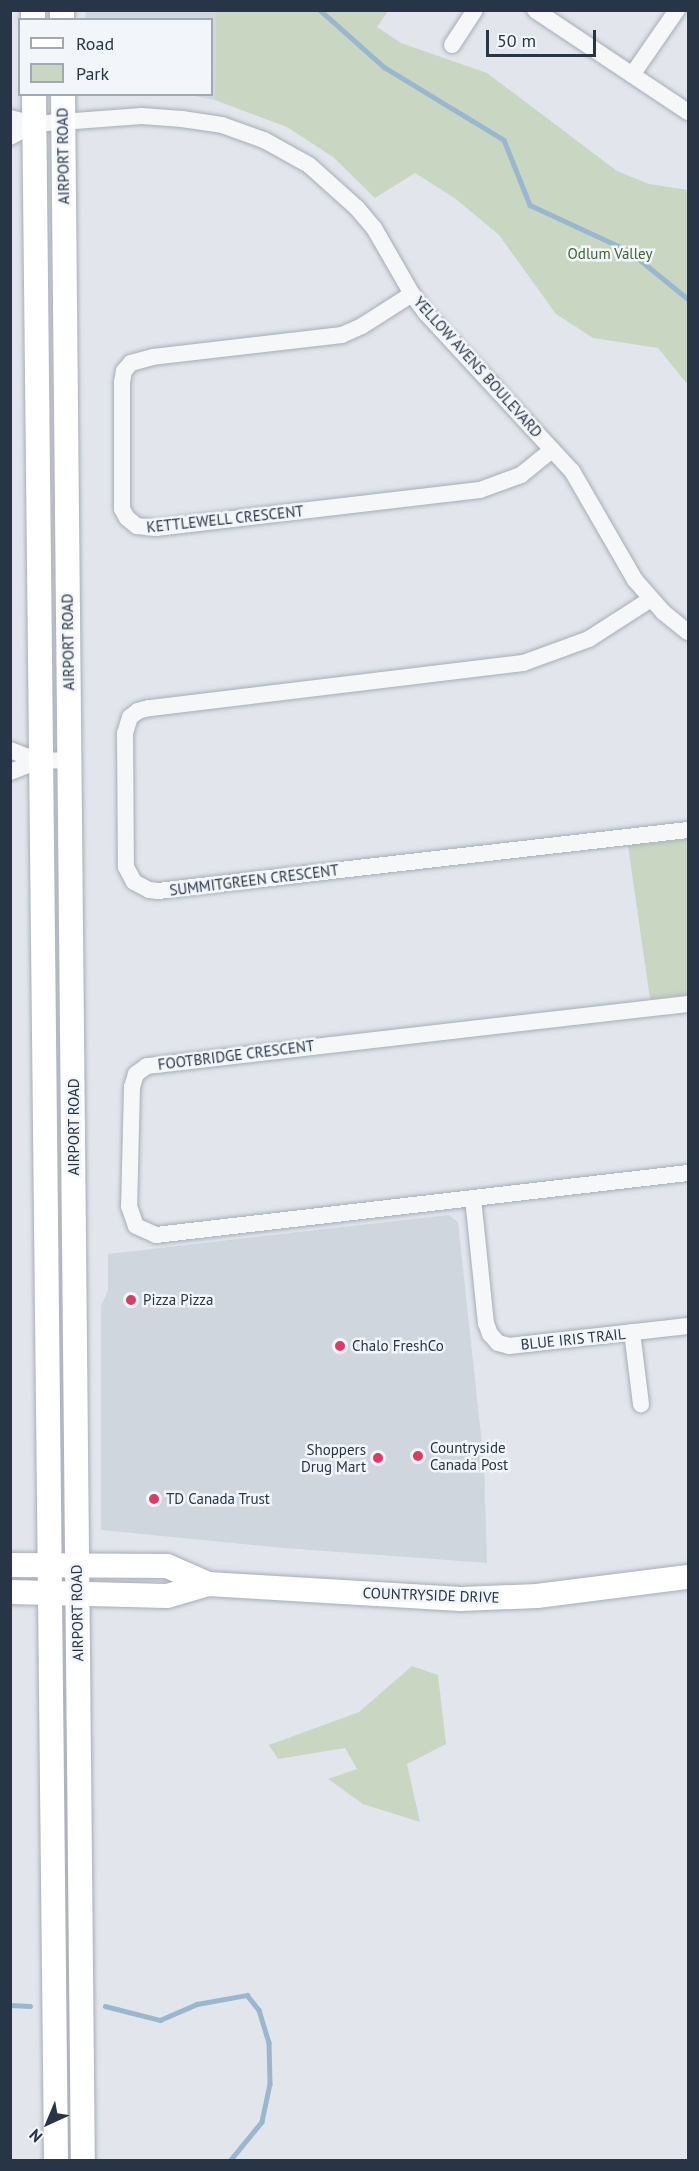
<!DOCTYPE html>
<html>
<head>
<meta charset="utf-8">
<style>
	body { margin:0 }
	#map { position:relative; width:699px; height:2171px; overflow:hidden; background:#e2e6ec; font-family:"PT Sans",sans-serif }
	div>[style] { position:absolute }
	.built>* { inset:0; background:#cfd6de }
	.green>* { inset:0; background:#c9d6c2 }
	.stream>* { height:4.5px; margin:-2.25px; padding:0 2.25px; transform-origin:2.25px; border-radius:2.25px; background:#99b8cf }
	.roads { filter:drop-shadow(0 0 2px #a6adb7) drop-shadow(0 0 2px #a6adb7) }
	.minor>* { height:16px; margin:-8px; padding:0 8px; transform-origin:8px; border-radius:8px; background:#f5f7f9 }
	.secondary>* { height:24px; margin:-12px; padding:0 12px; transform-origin:12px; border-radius:12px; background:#fff }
	.dots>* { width:16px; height:16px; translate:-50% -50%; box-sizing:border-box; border:3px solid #f2f5f9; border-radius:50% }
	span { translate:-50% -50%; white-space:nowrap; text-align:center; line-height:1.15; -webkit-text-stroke:5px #f2f5f9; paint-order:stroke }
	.street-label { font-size:15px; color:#283546 }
	.park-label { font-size:15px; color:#416333 }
	.poi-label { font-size:15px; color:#283546 }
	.left { translate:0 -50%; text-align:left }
	.right { translate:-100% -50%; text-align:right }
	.frame { position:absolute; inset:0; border:12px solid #283546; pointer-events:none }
	.legend { position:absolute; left:18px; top:18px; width:195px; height:78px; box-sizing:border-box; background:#f2f5f9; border:2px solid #a1a8b1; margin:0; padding:8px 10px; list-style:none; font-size:18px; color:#283546 }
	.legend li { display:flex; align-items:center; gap:12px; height:30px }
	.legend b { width:30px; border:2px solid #a1a8b1 }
	.north { position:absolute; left:18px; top:2093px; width:60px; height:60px; -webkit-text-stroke:4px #f2f5f9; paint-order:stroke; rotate:224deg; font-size:16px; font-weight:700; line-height:24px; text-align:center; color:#283546 }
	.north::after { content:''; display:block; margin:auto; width:21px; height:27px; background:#283546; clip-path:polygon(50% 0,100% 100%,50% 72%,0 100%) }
	.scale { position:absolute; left:486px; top:30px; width:110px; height:27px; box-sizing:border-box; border:3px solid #283546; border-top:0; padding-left:8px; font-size:18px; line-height:21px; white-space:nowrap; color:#283546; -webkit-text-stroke:4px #f2f5f9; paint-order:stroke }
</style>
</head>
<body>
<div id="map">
	<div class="built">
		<div style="clip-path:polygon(86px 11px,216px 11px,215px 100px,190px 95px,212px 94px,212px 20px,85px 20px)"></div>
		<div style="clip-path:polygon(449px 1215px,458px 1222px,484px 1463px,487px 1563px,284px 1548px,101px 1530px,101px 1306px,108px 1290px,108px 1254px)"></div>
	</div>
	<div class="green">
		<div style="clip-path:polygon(216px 11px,388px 11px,377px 27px,401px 43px,487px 73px,617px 171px,649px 184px,688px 190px,688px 385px,658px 348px,593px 338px,556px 314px,499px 235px,456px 199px,415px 173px,375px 198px,333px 157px,287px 127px,215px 100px)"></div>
		<div style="clip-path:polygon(688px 839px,688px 995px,650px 999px,628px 846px)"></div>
		<div style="clip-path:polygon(412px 1666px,438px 1675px,446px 1744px,407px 1764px,420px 1822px,363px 1804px,328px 1779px,357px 1769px,345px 1748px,278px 1759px,269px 1745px,359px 1712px)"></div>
	</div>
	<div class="stream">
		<div style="left:320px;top:10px;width:86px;rotate:41.7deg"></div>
		<div style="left:384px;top:67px;width:140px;rotate:31.3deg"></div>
		<div style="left:504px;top:140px;width:70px;rotate:68.2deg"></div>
		<div style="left:530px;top:205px;width:109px;rotate:24.9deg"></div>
		<div style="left:629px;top:251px;width:76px;rotate:39.1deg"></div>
		<div style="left:10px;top:2005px;width:20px;rotate:3deg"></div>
		<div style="left:105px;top:2006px;width:57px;rotate:14.3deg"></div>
		<div style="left:160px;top:2020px;width:40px;rotate:-23.4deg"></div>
		<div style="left:197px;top:2004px;width:51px;rotate:-10.2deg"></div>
		<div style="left:247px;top:1995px;width:19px;rotate:51deg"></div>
		<div style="left:259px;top:2010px;width:34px;rotate:73deg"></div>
		<div style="left:269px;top:2042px;width:42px;rotate:88.6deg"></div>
		<div style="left:270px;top:2084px;width:39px;rotate:102deg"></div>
		<div style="left:262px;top:2122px;width:49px;rotate:129.2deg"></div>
	</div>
	<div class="roads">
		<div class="minor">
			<div style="left:535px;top:10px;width:184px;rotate:33.7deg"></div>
			<div style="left:452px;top:45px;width:42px;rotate:-56.7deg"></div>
			<div style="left:632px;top:75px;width:79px;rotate:-55.3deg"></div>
			<div style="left:10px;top:118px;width:25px;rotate:14deg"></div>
			<div style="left:34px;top:124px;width:108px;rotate:-4.2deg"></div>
			<div style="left:142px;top:116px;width:40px;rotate:4.3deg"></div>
			<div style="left:182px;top:119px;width:40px;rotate:8.5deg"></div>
			<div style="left:222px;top:125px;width:45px;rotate:19.7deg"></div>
			<div style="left:264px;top:140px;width:51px;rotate:29.1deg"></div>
			<div style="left:309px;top:165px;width:64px;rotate:41.9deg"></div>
			<div style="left:357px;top:208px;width:26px;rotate:50deg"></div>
			<div style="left:374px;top:228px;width:76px;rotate:60.1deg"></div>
			<div style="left:412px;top:294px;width:24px;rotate:54deg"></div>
			<div style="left:426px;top:313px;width:215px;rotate:47.3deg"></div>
			<div style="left:572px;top:471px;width:126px;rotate:60deg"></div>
			<div style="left:635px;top:580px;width:43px;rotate:48.8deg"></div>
			<div style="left:663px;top:612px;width:32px;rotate:39deg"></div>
			<div style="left:10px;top:137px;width:27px;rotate:-28deg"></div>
			<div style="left:412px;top:294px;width:59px;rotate:147.4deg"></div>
			<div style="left:362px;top:326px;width:22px;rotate:156deg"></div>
			<div style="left:342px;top:335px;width:190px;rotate:173.4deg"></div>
			<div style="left:153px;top:357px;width:23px;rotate:165deg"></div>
			<div style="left:131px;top:363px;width:11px;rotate:131deg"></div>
			<div style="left:124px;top:371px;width:11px;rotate:100deg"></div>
			<div style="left:122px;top:382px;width:127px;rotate:90deg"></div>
			<div style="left:122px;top:509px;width:10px;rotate:61deg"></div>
			<div style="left:127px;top:518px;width:13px;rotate:39deg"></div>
			<div style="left:137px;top:526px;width:19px;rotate:6deg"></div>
			<div style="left:156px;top:528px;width:326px;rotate:-6.7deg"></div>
			<div style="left:480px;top:490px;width:44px;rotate:-20.1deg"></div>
			<div style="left:521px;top:475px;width:40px;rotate:-39deg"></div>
			<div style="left:651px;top:599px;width:74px;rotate:147.2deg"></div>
			<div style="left:589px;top:639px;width:70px;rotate:160deg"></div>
			<div style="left:523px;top:663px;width:377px;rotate:173.1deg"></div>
			<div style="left:149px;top:708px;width:11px;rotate:165deg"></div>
			<div style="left:138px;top:711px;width:10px;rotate:143deg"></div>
			<div style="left:130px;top:717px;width:17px;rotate:107deg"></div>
			<div style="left:125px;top:733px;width:134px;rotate:89.6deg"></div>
			<div style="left:126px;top:867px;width:17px;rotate:62deg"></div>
			<div style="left:134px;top:882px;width:17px;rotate:28deg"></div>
			<div style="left:149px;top:890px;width:9px;rotate:6deg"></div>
			<div style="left:158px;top:891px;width:533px;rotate:-6.57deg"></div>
			<div style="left:10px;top:750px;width:31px;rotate:21deg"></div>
			<div style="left:10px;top:772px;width:31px;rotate:-21deg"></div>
			<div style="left:39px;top:761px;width:30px;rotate:-2deg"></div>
			<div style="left:688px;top:1004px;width:545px;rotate:173.46deg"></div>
			<div style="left:147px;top:1066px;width:14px;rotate:144deg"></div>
			<div style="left:136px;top:1074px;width:14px;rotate:107deg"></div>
			<div style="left:132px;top:1087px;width:119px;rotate:91.4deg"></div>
			<div style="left:129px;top:1206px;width:21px;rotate:71deg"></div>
			<div style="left:136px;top:1226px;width:22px;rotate:24deg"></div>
			<div style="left:156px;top:1235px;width:536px;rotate:-6.65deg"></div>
			<div style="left:473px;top:1198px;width:126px;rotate:84.1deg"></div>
			<div style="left:486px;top:1323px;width:12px;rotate:70deg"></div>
			<div style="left:490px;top:1334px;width:12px;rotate:48deg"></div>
			<div style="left:498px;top:1343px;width:11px;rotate:15deg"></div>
			<div style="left:509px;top:1346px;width:180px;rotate:-6.4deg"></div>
			<div style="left:632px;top:1332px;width:73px;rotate:82.9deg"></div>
		</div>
		<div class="secondary">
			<div style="left:33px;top:10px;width:10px;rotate:90deg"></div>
			<div style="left:62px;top:10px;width:10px;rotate:90deg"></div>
			<div style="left:34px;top:94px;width:2066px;rotate:89.39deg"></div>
			<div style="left:63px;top:94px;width:2066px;rotate:89.45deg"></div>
			<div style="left:10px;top:1565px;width:157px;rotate:0.4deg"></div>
			<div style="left:167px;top:1566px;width:45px;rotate:23.7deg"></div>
			<div style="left:10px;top:1592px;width:157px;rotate:1.5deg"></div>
			<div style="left:167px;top:1596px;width:43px;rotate:-16.3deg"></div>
			<div style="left:208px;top:1584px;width:253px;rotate:3.4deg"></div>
			<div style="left:461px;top:1599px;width:76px;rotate:-2.3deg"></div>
			<div style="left:537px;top:1596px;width:152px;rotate:-7.2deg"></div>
		</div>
	</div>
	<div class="dots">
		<div style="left:131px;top:1300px;background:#dd3b61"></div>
		<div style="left:340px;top:1346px;background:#dd3b61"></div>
		<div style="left:418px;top:1456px;background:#dd3b61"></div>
		<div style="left:378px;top:1458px;background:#dd3b61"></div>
		<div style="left:154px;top:1499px;background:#dd3b61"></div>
	</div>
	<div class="street-label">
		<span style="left:63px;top:156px;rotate:-91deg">AIRPORT ROAD</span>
		<span style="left:478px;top:367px;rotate:48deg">YELLOW AVENS BOULEVARD</span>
		<span style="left:225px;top:519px;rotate:-6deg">KETTLEWELL CRESCENT</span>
		<span style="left:68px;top:642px;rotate:-91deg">AIRPORT ROAD</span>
		<span style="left:254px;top:880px;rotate:-7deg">SUMMITGREEN CRESCENT</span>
		<span style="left:236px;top:1055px;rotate:-7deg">FOOTBRIDGE CRESCENT</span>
		<span style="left:74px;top:1127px;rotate:-90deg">AIRPORT ROAD</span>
		<span style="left:573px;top:1339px;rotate:-6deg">BLUE IRIS TRAIL</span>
		<span style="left:431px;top:1595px;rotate:2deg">COUNTRYSIDE DRIVE</span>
		<span style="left:77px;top:1613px;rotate:-91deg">AIRPORT ROAD</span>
	</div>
	<div class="park-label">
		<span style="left:610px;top:254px">Odlum Valley</span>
	</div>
	<div class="poi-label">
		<span class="left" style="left:143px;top:1300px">Pizza Pizza</span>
		<span class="left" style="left:352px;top:1346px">Chalo FreshCo</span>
		<span class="left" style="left:430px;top:1456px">Countryside<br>Canada Post</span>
		<span class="right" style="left:366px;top:1458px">Shoppers<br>Drug Mart</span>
		<span class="left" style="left:166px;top:1499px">TD Canada Trust</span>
	</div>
	<div class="frame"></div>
	<ul class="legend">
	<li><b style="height:8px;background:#fff"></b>Road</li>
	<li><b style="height:16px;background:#c9d6c2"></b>Park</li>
	</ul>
	<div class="north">N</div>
	<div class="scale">50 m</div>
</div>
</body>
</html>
